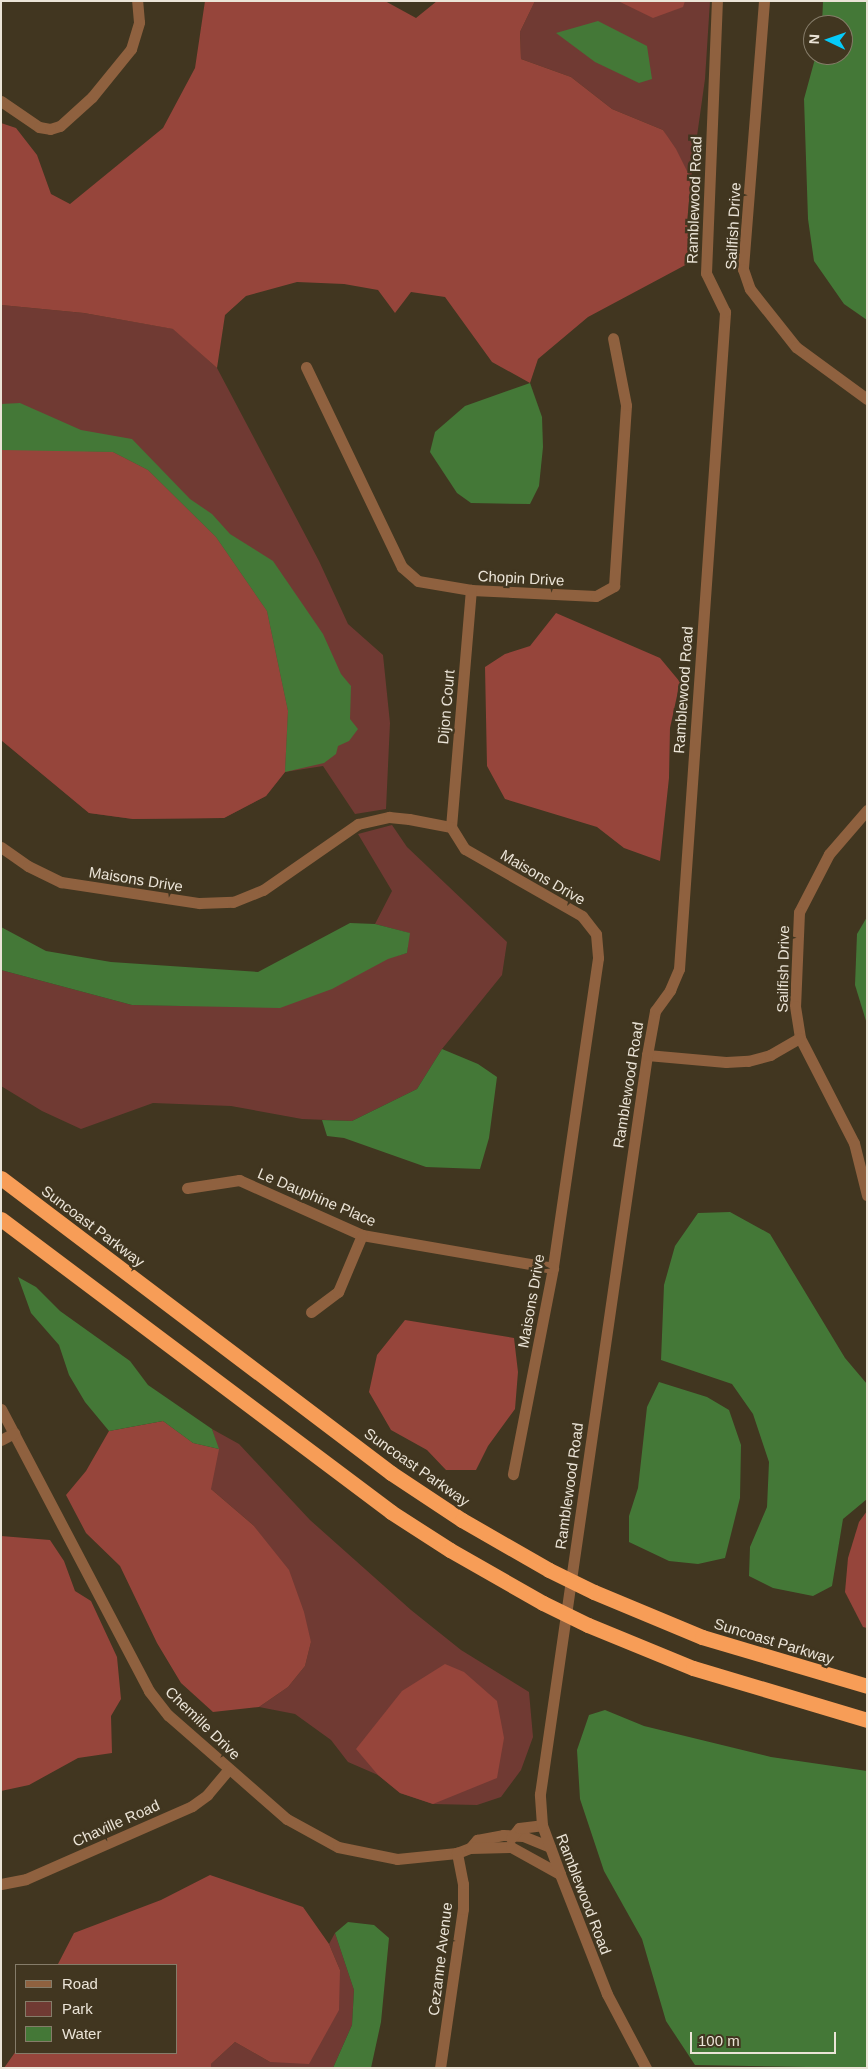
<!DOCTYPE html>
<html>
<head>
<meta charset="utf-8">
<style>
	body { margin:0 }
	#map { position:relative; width:868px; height:2069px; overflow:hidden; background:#413620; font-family:Helvetica,sans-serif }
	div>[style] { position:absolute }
	.green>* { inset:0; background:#703a33 }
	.forest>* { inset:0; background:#96453b }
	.water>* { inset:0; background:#447837 }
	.minor>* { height:11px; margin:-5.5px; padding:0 5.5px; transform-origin:5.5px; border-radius:5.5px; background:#8f613f }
	.motorway>* { height:15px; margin:-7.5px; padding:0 7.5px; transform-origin:7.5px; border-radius:7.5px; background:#f79d57 }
	.motorway-bridge>* { height:15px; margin:-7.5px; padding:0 7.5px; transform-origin:7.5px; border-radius:7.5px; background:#f79d57 }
	span { translate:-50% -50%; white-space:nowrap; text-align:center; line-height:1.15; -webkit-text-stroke:5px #413620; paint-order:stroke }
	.street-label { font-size:15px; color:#ebe4d7 }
	.frame { position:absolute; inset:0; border:2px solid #ebe4d7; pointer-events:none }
	.legend { position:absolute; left:15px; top:1964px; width:162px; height:90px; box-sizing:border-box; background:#413620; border:1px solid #857c69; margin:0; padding:6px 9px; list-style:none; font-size:15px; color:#ebe4d7 }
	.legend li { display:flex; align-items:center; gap:10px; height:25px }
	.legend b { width:25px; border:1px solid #857c69 }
	.north { position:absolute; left:803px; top:15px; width:50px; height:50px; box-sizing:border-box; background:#413620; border:1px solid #857c69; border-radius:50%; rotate:273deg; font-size:14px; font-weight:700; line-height:20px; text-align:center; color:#ebe4d7 }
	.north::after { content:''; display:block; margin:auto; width:18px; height:22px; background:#06cbf9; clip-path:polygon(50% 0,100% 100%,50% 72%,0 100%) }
	.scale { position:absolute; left:690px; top:2032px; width:146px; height:22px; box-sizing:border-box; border:2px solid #ebe4d7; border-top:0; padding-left:6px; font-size:15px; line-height:18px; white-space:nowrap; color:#ebe4d7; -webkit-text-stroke:4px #413620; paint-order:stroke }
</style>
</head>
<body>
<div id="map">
	<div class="green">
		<div style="clip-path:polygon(535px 1px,710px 1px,705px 79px,691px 179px,663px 130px,612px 109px,571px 77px,521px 59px,520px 32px)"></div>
		<div style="clip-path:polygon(1px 305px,84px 313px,174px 329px,217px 368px,319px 561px,348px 624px,383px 655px,390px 723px,386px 809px,355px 814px,323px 766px,285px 772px,266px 796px,224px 818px,133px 819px,89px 813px,1px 740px)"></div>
		<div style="clip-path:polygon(392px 825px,407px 847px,507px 942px,502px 975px,442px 1049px,417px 1089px,352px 1121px,302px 1119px,231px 1106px,153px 1103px,81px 1129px,42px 1111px,1px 1086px,1px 970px,132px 1005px,205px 1006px,407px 953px,409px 933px,375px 924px,392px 891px,358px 834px)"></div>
		<div style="clip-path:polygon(163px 1421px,193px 1443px,218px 1449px,212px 1429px,239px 1444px,310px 1520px,411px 1610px,461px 1650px,529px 1692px,533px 1737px,521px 1770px,501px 1797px,477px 1805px,433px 1804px,400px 1793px,378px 1775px,348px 1762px,331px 1740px,295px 1714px,259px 1707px,288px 1687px,305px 1666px,311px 1642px,253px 1525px,211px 1489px)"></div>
		<div style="clip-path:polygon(335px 1933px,354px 1990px,352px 2025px,333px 2068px,211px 2068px,211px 2064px,235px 2042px,270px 2062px,340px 1970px,329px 1944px)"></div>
	</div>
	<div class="forest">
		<div style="clip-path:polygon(205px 1px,385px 1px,416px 18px,437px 1px,535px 1px,520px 32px,521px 59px,571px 77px,612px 109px,663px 130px,676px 149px,691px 179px,687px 223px,691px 262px,588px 317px,538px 359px,530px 383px,492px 362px,445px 297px,411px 292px,395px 313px,378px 290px,344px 284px,297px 282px,246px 296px,225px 315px,217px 368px,173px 329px,84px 313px,1px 305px,1px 123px,16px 128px,37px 155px,51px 194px,70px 204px,163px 128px,195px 68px)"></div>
		<div style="clip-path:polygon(618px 1px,685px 1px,683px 7px,653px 18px)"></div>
		<div style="clip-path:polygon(29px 449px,113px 452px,148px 470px,216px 537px,267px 611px,288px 711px,285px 772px,266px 796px,224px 818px,133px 819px,89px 813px,1px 740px,1px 450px)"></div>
		<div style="clip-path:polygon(556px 613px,660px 658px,680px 682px,670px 728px,669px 778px,660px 861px,624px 848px,597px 827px,505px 799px,487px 766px,485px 667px,505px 654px,530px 646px)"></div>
		<div style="clip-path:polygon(405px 1320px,514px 1338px,518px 1372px,515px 1409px,488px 1446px,476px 1470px,446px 1470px,427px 1450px,391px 1430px,369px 1392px,377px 1355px)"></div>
		<div style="clip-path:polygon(163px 1421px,193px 1443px,219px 1449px,211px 1489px,253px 1525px,289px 1570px,304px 1612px,311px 1642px,305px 1666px,288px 1687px,259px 1707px,213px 1712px,181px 1683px,157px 1643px,120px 1566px,86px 1533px,66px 1495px,86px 1471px,109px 1431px)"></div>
		<div style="clip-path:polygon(867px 1511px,867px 1628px,863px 1627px,845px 1592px,848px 1558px,859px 1522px)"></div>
		<div style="clip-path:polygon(1px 1536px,50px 1540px,64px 1561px,75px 1591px,91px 1601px,117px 1657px,121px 1699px,111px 1716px,112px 1753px,78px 1758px,29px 1785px,1px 1791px)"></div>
		<div style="clip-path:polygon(445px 1664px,464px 1672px,497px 1701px,504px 1738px,497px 1778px,433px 1804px,400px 1793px,378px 1775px,356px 1749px,402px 1691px)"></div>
		<div style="clip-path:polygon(210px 1875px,303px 1907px,329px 1944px,340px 1970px,339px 2010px,309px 2064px,270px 2062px,235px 2042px,211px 2064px,211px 2068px,4px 2068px,16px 2051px,176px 2053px,176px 1965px,58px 1964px,74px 1933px,161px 1900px)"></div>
	</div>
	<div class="water">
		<div style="clip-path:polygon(823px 1px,867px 1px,867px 320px,844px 304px,814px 261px,808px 219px,804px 99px,816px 55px,843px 55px,843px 25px,822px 25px)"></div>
		<div style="clip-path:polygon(598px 21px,647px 46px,652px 79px,639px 83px,595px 62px,556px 33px)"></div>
		<div style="clip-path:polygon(530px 383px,542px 417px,543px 447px,539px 486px,530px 504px,471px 503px,457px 493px,430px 452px,435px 432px,465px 406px)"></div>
		<div style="clip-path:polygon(20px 403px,81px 430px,132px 439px,190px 499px,212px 514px,230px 534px,273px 561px,323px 634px,341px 674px,351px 686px,350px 719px,358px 729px,349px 741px,338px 746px,336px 754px,324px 763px,285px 772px,288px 711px,267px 611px,216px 537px,148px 470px,113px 452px,1px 450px,1px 404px)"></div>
		<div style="clip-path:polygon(867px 917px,867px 1024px,855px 985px,857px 934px)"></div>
		<div style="clip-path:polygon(350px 923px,375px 924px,410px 933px,407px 953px,388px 959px,332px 989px,280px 1008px,132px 1005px,1px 970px,1px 927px,46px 951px,111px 962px,258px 972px)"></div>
		<div style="clip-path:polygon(442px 1049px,478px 1064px,497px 1077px,489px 1138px,480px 1169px,426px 1167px,344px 1138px,327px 1136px,322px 1120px,352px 1121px,417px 1089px)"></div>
		<div style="clip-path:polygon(730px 1212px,770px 1234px,845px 1358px,867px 1384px,867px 1499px,843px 1519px,832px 1586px,813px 1596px,773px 1588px,749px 1576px,750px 1547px,767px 1507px,769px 1462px,753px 1414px,732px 1384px,661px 1360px,664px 1285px,675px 1246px,698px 1213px)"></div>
		<div style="clip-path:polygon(18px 1277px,36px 1287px,60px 1311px,130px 1361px,148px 1385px,212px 1429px,219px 1449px,193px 1443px,163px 1421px,109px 1431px,85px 1402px,69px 1375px,59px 1345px,31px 1313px)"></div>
		<div style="clip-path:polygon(659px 1382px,707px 1397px,729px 1410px,741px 1445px,740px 1498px,725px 1558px,698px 1564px,669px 1561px,629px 1542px,629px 1516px,638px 1488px,647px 1407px)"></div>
		<div style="clip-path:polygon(605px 1710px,644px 1726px,771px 1757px,867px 1771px,867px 2068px,695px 2065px,666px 2021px,642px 1939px,604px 1871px,580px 1799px,577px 1750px,589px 1715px)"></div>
		<div style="clip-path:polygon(348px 1922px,374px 1925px,389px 1938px,381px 2022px,371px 2068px,333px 2068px,352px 2025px,354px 1990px,335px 1933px)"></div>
	</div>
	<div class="minor">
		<div style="left:764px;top:1px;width:269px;rotate:94.5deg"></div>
		<div style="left:743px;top:269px;width:21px;rotate:71deg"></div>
		<div style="left:750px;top:289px;width:74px;rotate:51.6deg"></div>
		<div style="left:796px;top:347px;width:88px;rotate:36.2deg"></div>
		<div style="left:1px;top:101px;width:46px;rotate:34.4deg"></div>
		<div style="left:39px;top:127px;width:11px;rotate:10deg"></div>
		<div style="left:50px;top:129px;width:10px;rotate:-17deg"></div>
		<div style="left:60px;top:126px;width:43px;rotate:-42.2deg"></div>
		<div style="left:92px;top:97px;width:62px;rotate:-50.9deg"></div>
		<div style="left:131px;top:49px;width:28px;rotate:-73deg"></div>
		<div style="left:139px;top:22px;width:21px;rotate:-95deg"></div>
		<div style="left:306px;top:367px;width:222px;rotate:64.4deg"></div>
		<div style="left:402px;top:567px;width:21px;rotate:41deg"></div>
		<div style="left:418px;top:581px;width:54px;rotate:9.6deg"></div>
		<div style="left:471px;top:590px;width:125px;rotate:2.7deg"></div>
		<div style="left:596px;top:596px;width:21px;rotate:-29deg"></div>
		<div style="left:614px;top:586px;width:181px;rotate:-86.2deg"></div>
		<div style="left:626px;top:405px;width:68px;rotate:-101deg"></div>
		<div style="left:867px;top:810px;width:58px;rotate:130.8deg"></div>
		<div style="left:829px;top:854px;width:65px;rotate:117.3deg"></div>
		<div style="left:799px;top:912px;width:94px;rotate:92.4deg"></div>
		<div style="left:795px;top:1006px;width:32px;rotate:81deg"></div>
		<div style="left:800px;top:1038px;width:118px;rotate:62.8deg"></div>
		<div style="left:854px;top:1143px;width:54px;rotate:76deg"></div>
		<div style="left:451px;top:827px;width:238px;rotate:-85.2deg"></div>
		<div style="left:1px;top:847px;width:33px;rotate:35deg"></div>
		<div style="left:28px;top:866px;width:37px;rotate:26deg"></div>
		<div style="left:61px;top:882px;width:140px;rotate:8.7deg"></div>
		<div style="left:199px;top:903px;width:34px;rotate:-2deg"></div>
		<div style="left:233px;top:902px;width:32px;rotate:-22deg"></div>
		<div style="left:263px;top:890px;width:116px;rotate:-34.8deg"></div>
		<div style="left:358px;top:824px;width:32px;rotate:-13deg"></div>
		<div style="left:389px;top:817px;width:20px;rotate:6deg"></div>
		<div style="left:409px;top:819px;width:43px;rotate:10.8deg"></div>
		<div style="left:451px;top:827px;width:26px;rotate:58deg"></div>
		<div style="left:465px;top:849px;width:135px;rotate:29.8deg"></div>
		<div style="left:582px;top:916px;width:23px;rotate:52deg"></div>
		<div style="left:596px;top:934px;width:24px;rotate:85deg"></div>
		<div style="left:598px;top:958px;width:313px;rotate:98.3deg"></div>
		<div style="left:553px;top:1268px;width:210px;rotate:101deg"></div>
		<div style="left:647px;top:1055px;width:79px;rotate:5.1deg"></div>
		<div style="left:726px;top:1062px;width:22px;rotate:-3deg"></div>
		<div style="left:748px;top:1061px;width:23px;rotate:-15deg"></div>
		<div style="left:770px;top:1055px;width:34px;rotate:-30deg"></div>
		<div style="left:187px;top:1188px;width:53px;rotate:-8.7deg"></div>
		<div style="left:239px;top:1180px;width:135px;rotate:24.1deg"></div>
		<div style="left:362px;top:1235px;width:194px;rotate:9.8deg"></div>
		<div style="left:311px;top:1312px;width:34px;rotate:-37deg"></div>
		<div style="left:338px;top:1292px;width:62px;rotate:-67.2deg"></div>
		<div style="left:1px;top:1409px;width:318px;rotate:62.3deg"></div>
		<div style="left:149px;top:1691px;width:31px;rotate:52deg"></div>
		<div style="left:168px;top:1715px;width:158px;rotate:41.2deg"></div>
		<div style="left:287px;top:1819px;width:58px;rotate:28.8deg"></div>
		<div style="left:338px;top:1847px;width:60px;rotate:11.5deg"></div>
		<div style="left:397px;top:1859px;width:60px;rotate:-5.7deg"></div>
		<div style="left:457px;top:1853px;width:14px;rotate:-21deg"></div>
		<div style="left:470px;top:1848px;width:11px;rotate:-49deg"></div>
		<div style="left:477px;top:1840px;width:26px;rotate:-11deg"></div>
		<div style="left:503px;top:1835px;width:20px;rotate:3deg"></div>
		<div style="left:523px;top:1836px;width:29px;rotate:22deg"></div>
		<div style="left:1px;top:1440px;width:15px;rotate:-28deg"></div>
		<div style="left:511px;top:1838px;width:13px;rotate:-51deg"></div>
		<div style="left:519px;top:1828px;width:23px;rotate:-7deg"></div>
		<div style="left:470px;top:1848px;width:41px;rotate:-1.4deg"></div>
		<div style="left:511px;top:1847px;width:56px;rotate:28.9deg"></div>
		<div style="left:1px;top:1884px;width:25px;rotate:-11deg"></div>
		<div style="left:26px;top:1879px;width:181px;rotate:-23.7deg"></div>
		<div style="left:192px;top:1806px;width:19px;rotate:-36deg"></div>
		<div style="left:207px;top:1795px;width:34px;rotate:-50deg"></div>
		<div style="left:440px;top:2068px;width:161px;rotate:-81.8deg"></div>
		<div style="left:463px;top:1909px;width:25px;rotate:-90deg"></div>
		<div style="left:463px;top:1884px;width:32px;rotate:-101deg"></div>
		<div style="left:646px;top:2068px;width:84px;rotate:-117.8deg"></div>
		<div style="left:607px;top:1994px;width:129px;rotate:-111.4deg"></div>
		<div style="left:560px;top:1874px;width:52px;rotate:-110.2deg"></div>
		<div style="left:542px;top:1825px;width:31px;rotate:-94deg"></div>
		<div style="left:540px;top:1794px;width:747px;rotate:-81.76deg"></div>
		<div style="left:647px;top:1055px;width:45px;rotate:-79.7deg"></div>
		<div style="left:655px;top:1011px;width:26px;rotate:-54deg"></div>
		<div style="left:670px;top:990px;width:23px;rotate:-67deg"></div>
		<div style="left:679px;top:969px;width:659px;rotate:-85.99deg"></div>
		<div style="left:725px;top:312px;width:43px;rotate:-116deg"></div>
		<div style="left:706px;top:273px;width:272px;rotate:-87.7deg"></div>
	</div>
	<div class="motorway">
		<div style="left:1px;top:1178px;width:489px;rotate:37.1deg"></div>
		<div style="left:391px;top:1473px;width:85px;rotate:33.5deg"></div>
		<div style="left:462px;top:1520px;width:100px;rotate:29.9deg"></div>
		<div style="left:1px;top:1219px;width:488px;rotate:36.9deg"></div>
		<div style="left:391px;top:1512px;width:70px;rotate:32.8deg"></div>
		<div style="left:450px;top:1550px;width:107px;rotate:29.7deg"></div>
		<div style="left:594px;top:1592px;width:117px;rotate:22.6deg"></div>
		<div style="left:702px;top:1637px;width:172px;rotate:16.5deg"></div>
		<div style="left:588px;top:1625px;width:113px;rotate:22.3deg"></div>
		<div style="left:693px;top:1668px;width:182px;rotate:16.6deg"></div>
	</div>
	<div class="motorway-bridge">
		<div style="left:549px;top:1570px;width:50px;rotate:26.1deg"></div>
		<div style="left:543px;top:1603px;width:50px;rotate:26.1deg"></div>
	</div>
	<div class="street-label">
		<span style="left:694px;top:200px;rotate:-88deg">Ramblewood Road</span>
		<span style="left:733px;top:226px;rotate:-87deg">Sailfish Drive</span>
		<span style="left:521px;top:578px;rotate:3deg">Chopin Drive</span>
		<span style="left:683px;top:690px;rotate:-86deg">Ramblewood Road</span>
		<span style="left:446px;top:707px;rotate:-85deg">Dijon Court</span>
		<span style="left:543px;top:877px;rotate:30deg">Maisons Drive</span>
		<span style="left:136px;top:879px;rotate:9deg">Maisons Drive</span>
		<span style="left:783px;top:969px;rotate:-89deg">Sailfish Drive</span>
		<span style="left:628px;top:1085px;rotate:-81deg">Ramblewood Road</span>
		<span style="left:317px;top:1197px;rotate:23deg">Le Dauphine Place</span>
		<span style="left:93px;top:1226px;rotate:37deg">Suncoast Parkway</span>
		<span style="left:531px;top:1301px;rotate:-80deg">Maisons Drive</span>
		<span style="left:417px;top:1467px;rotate:35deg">Suncoast Parkway</span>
		<span style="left:569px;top:1486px;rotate:-82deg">Ramblewood Road</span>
		<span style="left:774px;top:1641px;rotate:17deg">Suncoast Parkway</span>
		<span style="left:203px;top:1723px;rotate:44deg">Chemille Drive</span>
		<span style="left:116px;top:1823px;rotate:-24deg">Chaville Road</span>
		<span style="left:584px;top:1894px;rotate:69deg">Ramblewood Road</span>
		<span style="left:440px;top:1959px;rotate:-83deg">Cezanne Avenue</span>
	</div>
	<div class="frame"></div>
	<ul class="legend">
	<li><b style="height:6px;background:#8f613f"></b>Road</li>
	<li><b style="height:14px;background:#703a33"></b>Park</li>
	<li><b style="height:14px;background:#447837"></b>Water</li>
	</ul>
	<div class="north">N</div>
	<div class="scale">100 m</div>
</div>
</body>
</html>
